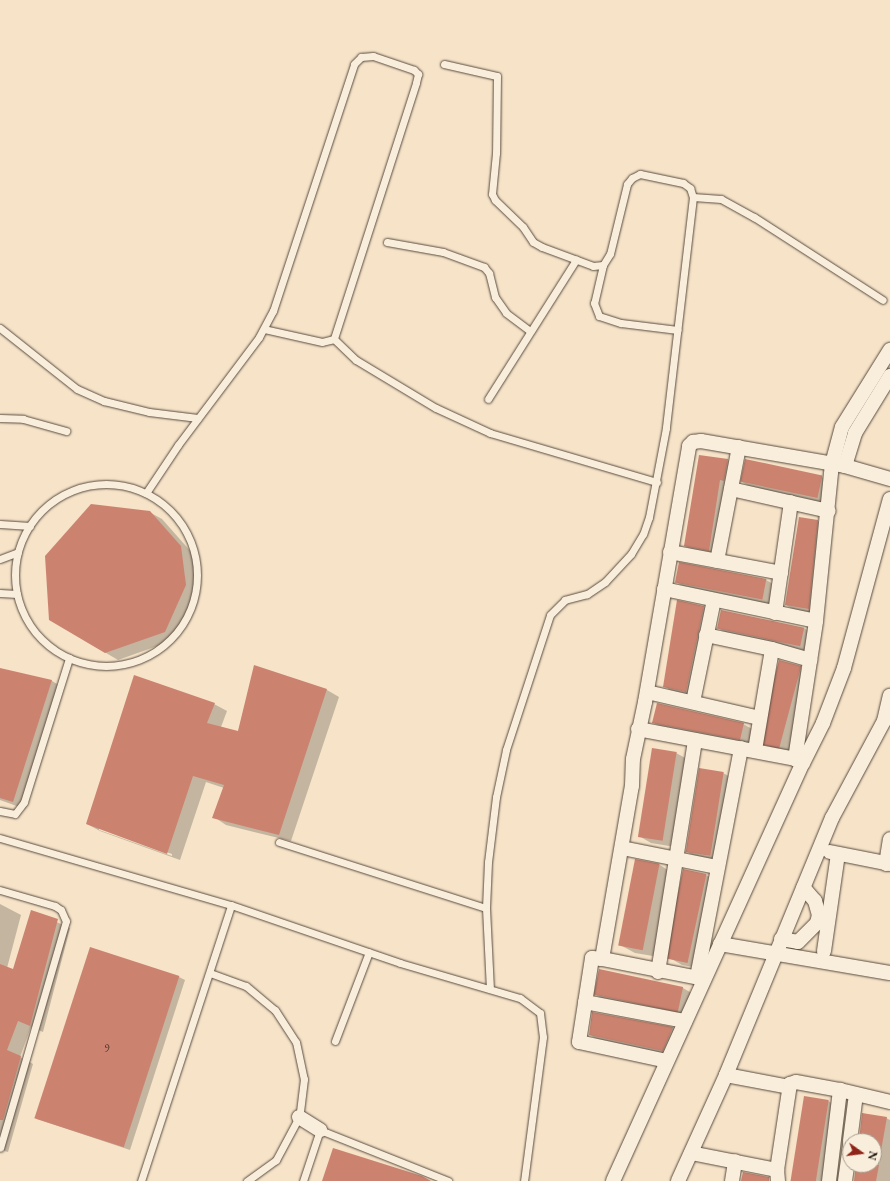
<!DOCTYPE html>
<html>
<head>
<meta charset="utf-8">
<style>
	body { margin:0 }
	#map { position:relative; width:890px; height:1181px; overflow:hidden; background:#f6e3c8; font-family:"EB Garamond",serif }
	div>[style] { position:absolute }
	.shadow>* { inset:0; background:#0003 }
	.building>* { inset:0; background:#cb8370; transform-origin:0 0 }
	.roads { filter:drop-shadow(0 0 1px #584b3f) drop-shadow(0 0 1px #584b3f) }
	.lane>* { height:7px; margin:-3.5px; padding:0 3.5px; transform-origin:3.5px; border-radius:3.5px; background:#f9eddb }
	.lane>.ring { margin:-3.5px; padding:0; box-sizing:content-box; background:none; border:7px solid #f9eddb; border-radius:50% }
	.street>* { height:14px; margin:-7px; padding:0 7px; transform-origin:7px; border-radius:7px; background:#f9eddb }
	span { translate:-50% -50%; white-space:nowrap; text-align:center; line-height:1.15; -webkit-text-stroke:3.5px #f9eddb; paint-order:stroke }
	.number-label { font-size:11px; color:#4d3329 }
	.number-label span { -webkit-text-stroke-width:0 }
	.north { position:absolute; left:842px; top:1133px; width:40px; height:40px; box-sizing:border-box; background:#f9eddb; border:1px solid #a3988a; border-radius:50%; rotate:104deg; font-size:11px; font-weight:700; line-height:16px; text-align:center; color:#231811 }
	.north::after { content:''; display:block; margin:auto; width:14px; height:18px; background:#8f2418; clip-path:polygon(50% 0,100% 100%,50% 72%,0 100%) }
</style>
</head>
<body>
<div id="map">
	<div class="shadow">
		<div style="clip-path:polygon(728px 460px,740px 468px,721px 557px,698px 553px,685px 546px)"></div>
		<div style="clip-path:polygon(822px 477px,834px 484px,832px 507px,754px 489px,742px 482px)"></div>
		<div style="clip-path:polygon(149px 512px,162px 519px,193px 554px,198px 592px,177px 639px,118px 660px,50px 620px)"></div>
		<div style="clip-path:polygon(817px 521px,830px 528px,821px 616px,798px 612px,786px 605px)"></div>
		<div style="clip-path:polygon(680px 563px,766px 580px,779px 587px,774px 607px,688px 589px,676px 582px)"></div>
		<div style="clip-path:polygon(704px 607px,716px 614px,699px 699px,676px 694px,664px 686px)"></div>
		<div style="clip-path:polygon(718px 628px,804px 628px,816px 635px,812px 655px,730px 635px)"></div>
		<div style="clip-path:polygon(evenodd,255px 666px,327px 690px,339px 697px,291px 841px,226px 825px,214px 817px,224px 788px,206px 782px,180px 860px,100px 831px,87px 824px,214px 704px,227px 711px,221px 727px,238px 732px,255px 666px,99px 828px,172px 854px,172px 856px,99px 830px,99px 828px)"></div>
		<div style="clip-path:polygon(800px 667px,813px 674px,800px 755px,778px 751px,766px 744px)"></div>
		<div style="clip-path:polygon(0 669px,52px 681px,64px 688px,25px 809px,0 800px)"></div>
		<div style="clip-path:polygon(654px 723px,743px 724px,756px 731px,752px 746px,666px 730px)"></div>
		<div style="clip-path:polygon(676px 753px,689px 760px,675px 847px,651px 843px,639px 836px)"></div>
		<div style="clip-path:polygon(723px 773px,736px 780px,722px 864px,699px 859px,687px 852px)"></div>
		<div style="clip-path:polygon(636px 861px,660px 865px,672px 873px,659px 957px,635px 953px,622px 946px)"></div>
		<div style="clip-path:polygon(684px 870px,706px 875px,719px 882px,704px 969px,682px 965px,670px 958px)"></div>
		<div style="clip-path:polygon(0 904px,21px 915px,7px 968px,14px 971px,32px 911px,70px 928px,43px 1032px,31px 1027px,20px 1057px,33px 1064px,8px 1152px,0 1150px)"></div>
		<div style="clip-path:polygon(179px 977px,185px 980px,130px 1150px,37px 1119px)"></div>
		<div style="clip-path:polygon(683px 988px,695px 995px,690px 1017px,608px 1002px,596px 995px)"></div>
		<div style="clip-path:polygon(593px 1013px,673px 1028px,685px 1035px,675px 1058px,602px 1042px,590px 1035px)"></div>
		<div style="clip-path:polygon(828px 1101px,841px 1108px,829px 1181px,791px 1181px)"></div>
		<div style="clip-path:polygon(886px 1118px,890px 1120px,890px 1181px,855px 1181px,857px 1165px,874px 1165px,874px 1141px,860px 1141px)"></div>
	</div>
	<div class="building">
		<div style="clip-path:polygon(699px 455px,728px 459px,724px 481px,720px 480px,709px 551px,684px 546px)"></div>
		<div style="left:745px;top:459px;width:79px;height:23px;rotate:12deg"></div>
		<div style="clip-path:polygon(91px 504px,150px 511px,181px 546px,186px 585px,165px 632px,105px 653px,49px 620px,45px 556px)"></div>
		<div style="clip-path:polygon(799px 517px,818px 520px,809px 609px,785px 605px)"></div>
		<div style="left:679px;top:562px;width:89px;height:21px;rotate:11deg"></div>
		<div style="clip-path:polygon(677px 600px,704px 606px,686px 692px,663px 687px)"></div>
		<div style="left:721px;top:610px;width:85px;height:19px;rotate:12deg"></div>
		<div style="left:779px;top:660px;width:23px;height:86px;rotate:15deg"></div>
		<div style="clip-path:polygon(254px 665px,327px 689px,279px 835px,212px 818px,224px 785px,193px 776px,167px 854px,86px 824px,134px 675px,215px 703px,207px 723px,238px 731px)"></div>
		<div style="clip-path:polygon(0 668px,52px 680px,13px 802px,0 798px)"></div>
		<div style="clip-path:polygon(657px 703px,744px 723px,740px 740px,652px 723px)"></div>
		<div style="left:652px;top:748px;width:25px;height:90px;rotate:9deg"></div>
		<div style="left:699px;top:768px;width:25px;height:85px;rotate:9deg"></div>
		<div style="left:635px;top:859px;width:25px;height:88px;rotate:11deg"></div>
		<div style="left:683px;top:869px;width:24px;height:91px;rotate:12deg"></div>
		<div style="clip-path:polygon(31px 910px,58px 919px,30px 1026px,18px 1021px,7px 1050px,21px 1056px,3px 1120px,0 1120px,0 964px,13px 969px)"></div>
		<div style="left:90px;top:947px;width:94px;height:180px;rotate:18deg"></div>
		<div style="left:599px;top:969px;width:86px;height:26px;rotate:12deg"></div>
		<div style="clip-path:polygon(592px 1012px,673px 1027px,663px 1051px,589px 1035px)"></div>
		<div style="left:804px;top:1096px;width:25px;height:86px;rotate:9deg"></div>
		<div style="clip-path:polygon(862px 1113px,887px 1117px,879px 1162px,874px 1161px,874px 1141px,859px 1141px)"></div>
		<div style="clip-path:polygon(333px 1148px,422px 1176px,431px 1181px,322px 1181px)"></div>
		<div style="clip-path:polygon(856px 1165px,879px 1165px,876px 1181px,854px 1181px)"></div>
		<div style="clip-path:polygon(743px 1172px,769px 1177px,769px 1181px,741px 1181px)"></div>
	</div>
	<div class="roads">
		<div class="lane">
			<div style="left:444px;top:64px;width:54px;rotate:12.8deg"></div>
			<div style="left:497px;top:76px;width:77px;rotate:90.7deg"></div>
			<div style="left:496px;top:153px;width:41px;rotate:95.6deg"></div>
			<div style="left:492px;top:194px;width:7px;rotate:63deg"></div>
			<div style="left:495px;top:200px;width:39px;rotate:44deg"></div>
			<div style="left:523px;top:227px;width:18px;rotate:56deg"></div>
			<div style="left:533px;top:242px;width:10px;rotate:29deg"></div>
			<div style="left:542px;top:247px;width:54px;rotate:20.4deg"></div>
			<div style="left:593px;top:266px;width:10px;rotate:-6deg"></div>
			<div style="left:603px;top:265px;width:13px;rotate:-58deg"></div>
			<div style="left:610px;top:254px;width:72px;rotate:-76.3deg"></div>
			<div style="left:627px;top:184px;width:8px;rotate:-50deg"></div>
			<div style="left:632px;top:178px;width:9px;rotate:-27deg"></div>
			<div style="left:640px;top:174px;width:44px;rotate:11.8deg"></div>
			<div style="left:683px;top:183px;width:9px;rotate:36deg"></div>
			<div style="left:690px;top:188px;width:9px;rotate:72deg"></div>
			<div style="left:693px;top:197px;width:233px;rotate:96.7deg"></div>
			<div style="left:666px;top:428px;width:91px;rotate:100.8deg"></div>
			<div style="left:649px;top:517px;width:18px;rotate:109deg"></div>
			<div style="left:643px;top:534px;width:23px;rotate:121deg"></div>
			<div style="left:631px;top:554px;width:38px;rotate:133deg"></div>
			<div style="left:605px;top:582px;width:22px;rotate:146deg"></div>
			<div style="left:587px;top:594px;width:23px;rotate:165deg"></div>
			<div style="left:565px;top:600px;width:21px;rotate:135deg"></div>
			<div style="left:550px;top:615px;width:142px;rotate:108.1deg"></div>
			<div style="left:506px;top:750px;width:48px;rotate:102deg"></div>
			<div style="left:496px;top:797px;width:65px;rotate:97deg"></div>
			<div style="left:488px;top:862px;width:46px;rotate:92.5deg"></div>
			<div style="left:486px;top:908px;width:81px;rotate:87.2deg"></div>
			<div style="left:693px;top:197px;width:28px;rotate:4deg"></div>
			<div style="left:721px;top:199px;width:38px;rotate:29deg"></div>
			<div style="left:754px;top:217px;width:153px;rotate:32.8deg"></div>
			<div style="left:387px;top:242px;width:57px;rotate:10.1deg"></div>
			<div style="left:443px;top:252px;width:44px;rotate:20.1deg"></div>
			<div style="left:484px;top:267px;width:8px;rotate:50deg"></div>
			<div style="left:489px;top:273px;width:25px;rotate:76deg"></div>
			<div style="left:495px;top:297px;width:19px;rotate:55deg"></div>
			<div style="left:506px;top:313px;width:30px;rotate:37deg"></div>
			<div style="left:603px;top:265px;width:39px;rotate:103deg"></div>
			<div style="left:594px;top:303px;width:14px;rotate:69deg"></div>
			<div style="left:599px;top:316px;width:23px;rotate:18deg"></div>
			<div style="left:621px;top:323px;width:57px;rotate:7deg"></div>
			<div style="left:0;top:328px;width:98px;rotate:38.4deg"></div>
			<div style="left:77px;top:389px;width:30px;rotate:24deg"></div>
			<div style="left:104px;top:401px;width:46px;rotate:13.7deg"></div>
			<div style="left:149px;top:412px;width:49px;rotate:7deg"></div>
			<div style="left:334px;top:339px;width:30px;rotate:44deg"></div>
			<div style="left:356px;top:360px;width:93px;rotate:31deg"></div>
			<div style="left:436px;top:408px;width:60px;rotate:24.8deg"></div>
			<div style="left:490px;top:433px;width:174px;rotate:16.4deg"></div>
			<div style="left:488px;top:399px;width:165px;rotate:-57.7deg"></div>
			<div style="left:0;top:418px;width:23px;rotate:2deg"></div>
			<div style="left:23px;top:419px;width:45px;rotate:15.6deg"></div>
			<div class="ring" style="left:15px;top:484px;width:175px;height:175px"></div>
			<div style="left:146px;top:493px;width:58px;rotate:-56.3deg"></div>
			<div style="left:178px;top:445px;width:135px;rotate:-53.1deg"></div>
			<div style="left:259px;top:337px;width:30px;rotate:-62deg"></div>
			<div style="left:273px;top:311px;width:260px;rotate:-71.8deg"></div>
			<div style="left:354px;top:64px;width:10px;rotate:-45deg"></div>
			<div style="left:361px;top:57px;width:12px;rotate:-5deg"></div>
			<div style="left:373px;top:56px;width:43px;rotate:18.9deg"></div>
			<div style="left:414px;top:70px;width:6px;rotate:45deg"></div>
			<div style="left:418px;top:74px;width:9px;rotate:103deg"></div>
			<div style="left:416px;top:83px;width:269px;rotate:107.8deg"></div>
			<div style="left:334px;top:339px;width:12px;rotate:166deg"></div>
			<div style="left:322px;top:342px;width:59px;rotate:-167.4deg"></div>
			<div style="left:0;top:524px;width:30px;rotate:4deg"></div>
			<div style="left:0;top:559px;width:19px;rotate:-21deg"></div>
			<div style="left:0;top:593px;width:17px;rotate:3deg"></div>
			<div style="left:0;top:811px;width:15px;rotate:11deg"></div>
			<div style="left:15px;top:814px;width:15px;rotate:-53deg"></div>
			<div style="left:24px;top:802px;width:151px;rotate:-72.6deg"></div>
			<div style="left:0;top:838px;width:241px;rotate:16.2deg"></div>
			<div style="left:231px;top:905px;width:179px;rotate:18.9deg"></div>
			<div style="left:400px;top:963px;width:125px;rotate:16.3deg"></div>
			<div style="left:520px;top:998px;width:25px;rotate:37deg"></div>
			<div style="left:540px;top:1013px;width:24px;rotate:83deg"></div>
			<div style="left:543px;top:1037px;width:145px;rotate:97.5deg"></div>
			<div style="left:279px;top:842px;width:217px;rotate:17.7deg"></div>
			<div style="left:0;top:890px;width:57px;rotate:16.2deg"></div>
			<div style="left:55px;top:906px;width:7px;rotate:34deg"></div>
			<div style="left:61px;top:910px;width:12px;rotate:66deg"></div>
			<div style="left:66px;top:921px;width:236px;rotate:106.2deg"></div>
			<div style="left:210px;top:973px;width:38px;rotate:20deg"></div>
			<div style="left:246px;top:986px;width:38px;rotate:40deg"></div>
			<div style="left:275px;top:1010px;width:38px;rotate:57deg"></div>
			<div style="left:296px;top:1042px;width:38px;rotate:78deg"></div>
			<div style="left:304px;top:1079px;width:38px;rotate:97deg"></div>
			<div style="left:299px;top:1117px;width:49px;rotate:118.1deg"></div>
			<div style="left:276px;top:1160px;width:36px;rotate:144deg"></div>
			<div style="left:335px;top:1041px;width:95px;rotate:-69.1deg"></div>
			<div style="left:141px;top:1181px;width:290px;rotate:-71.9deg"></div>
			<div style="left:303px;top:1181px;width:54px;rotate:-71.6deg"></div>
			<div style="left:320px;top:1130px;width:138px;rotate:21.7deg"></div>
		</div>
		<div class="street">
			<div style="left:845px;top:466px;width:34px;rotate:-73deg"></div>
			<div style="left:855px;top:433px;width:67px;rotate:-58.4deg"></div>
			<div style="left:731px;top:489px;width:100px;rotate:12.7deg"></div>
			<div style="left:670px;top:552px;width:113px;rotate:10.7deg"></div>
			<div style="left:717px;top:561px;width:116px;rotate:-79.1deg"></div>
			<div style="left:664px;top:589px;width:155px;rotate:11.9deg"></div>
			<div style="left:775px;top:613px;width:112px;rotate:-81.8deg"></div>
			<div style="left:706px;top:635px;width:67px;rotate:12deg"></div>
			<div style="left:772px;top:649px;width:40px;rotate:16deg"></div>
			<div style="left:647px;top:692px;width:116px;rotate:13deg"></div>
			<div style="left:693px;top:702px;width:104px;rotate:-78.4deg"></div>
			<div style="left:638px;top:729px;width:160px;rotate:10.8deg"></div>
			<div style="left:795px;top:759px;width:140px;rotate:-81.3deg"></div>
			<div style="left:816px;top:621px;width:158px;rotate:-84.2deg"></div>
			<div style="left:832px;top:464px;width:38px;rotate:-75deg"></div>
			<div style="left:842px;top:427px;width:91px;rotate:-58.1deg"></div>
			<div style="left:755px;top:750px;width:102px;rotate:-80.4deg"></div>
			<div style="left:803px;top:763px;width:45px;rotate:-63.4deg"></div>
			<div style="left:823px;top:723px;width:59px;rotate:-69.1deg"></div>
			<div style="left:844px;top:668px;width:175px;rotate:-74.8deg"></div>
			<div style="left:622px;top:848px;width:96px;rotate:11.4deg"></div>
			<div style="left:830px;top:852px;width:61px;rotate:11.3deg"></div>
			<div style="left:886px;top:864px;width:25px;rotate:-81deg"></div>
			<div style="left:781px;top:939px;width:17px;rotate:10deg"></div>
			<div style="left:798px;top:942px;width:27px;rotate:-45deg"></div>
			<div style="left:817px;top:923px;width:8px;rotate:-76deg"></div>
			<div style="left:819px;top:915px;width:15px;rotate:-106deg"></div>
			<div style="left:815px;top:901px;width:18px;rotate:-131deg"></div>
			<div style="left:720px;top:944px;width:172px;rotate:9.7deg"></div>
			<div style="left:824px;top:951px;width:98px;rotate:-81.8deg"></div>
			<div style="left:602px;top:959px;width:10px;rotate:-174deg"></div>
			<div style="left:592px;top:958px;width:85px;rotate:98.8deg"></div>
			<div style="left:579px;top:1042px;width:90px;rotate:12.2deg"></div>
			<div style="left:658px;top:972px;width:235px;rotate:-80.9deg"></div>
			<div style="left:697px;top:977px;width:233px;rotate:-79.1deg"></div>
			<div style="left:704px;top:979px;width:104px;rotate:-168.9deg"></div>
			<div style="left:602px;top:959px;width:176px;rotate:-80.2deg"></div>
			<div style="left:632px;top:786px;width:27px;rotate:-88deg"></div>
			<div style="left:633px;top:759px;width:58px;rotate:-78.1deg"></div>
			<div style="left:645px;top:702px;width:260px;rotate:-80.2deg"></div>
			<div style="left:689px;top:446px;width:6px;rotate:-45deg"></div>
			<div style="left:693px;top:442px;width:8px;rotate:-7deg"></div>
			<div style="left:701px;top:441px;width:146px;rotate:9.8deg"></div>
			<div style="left:845px;top:466px;width:47px;rotate:16.1deg"></div>
			<div style="left:585px;top:1002px;width:102px;rotate:10.8deg"></div>
			<div style="left:726px;top:1075px;width:64px;rotate:10.8deg"></div>
			<div style="left:299px;top:1117px;width:25px;rotate:32deg"></div>
			<div style="left:850px;top:1141px;width:47px;rotate:-82.7deg"></div>
			<div style="left:691px;top:1153px;width:88px;rotate:11.2deg"></div>
			<div style="left:613px;top:1181px;width:459px;rotate:-65.6deg"></div>
			<div style="left:803px;top:763px;width:9px;rotate:-153deg"></div>
			<div style="left:678px;top:1181px;width:116px;rotate:-65.6deg"></div>
			<div style="left:726px;top:1075px;width:278px;rotate:-67.6deg"></div>
			<div style="left:832px;top:818px;width:110px;rotate:-61.8deg"></div>
			<div style="left:884px;top:721px;width:26px;rotate:-77deg"></div>
			<div style="left:732px;top:1181px;width:20px;rotate:-81deg"></div>
			<div style="left:778px;top:1181px;width:11px;rotate:-95deg"></div>
			<div style="left:777px;top:1170px;width:87px;rotate:-81.4deg"></div>
			<div style="left:790px;top:1084px;width:6px;rotate:-18deg"></div>
			<div style="left:796px;top:1082px;width:45px;rotate:10.3deg"></div>
			<div style="left:840px;top:1090px;width:51px;rotate:13.5deg"></div>
			<div style="left:829px;top:1181px;width:92px;rotate:-83.1deg"></div>
			<div style="left:845px;top:1181px;width:37px;rotate:-82deg"></div>
		</div>
	</div>
	<div class="number-label">
		<span style="left:107px;top:1048px">9</span>
	</div>
	<div class="north">N</div>
</div>
</body>
</html>
